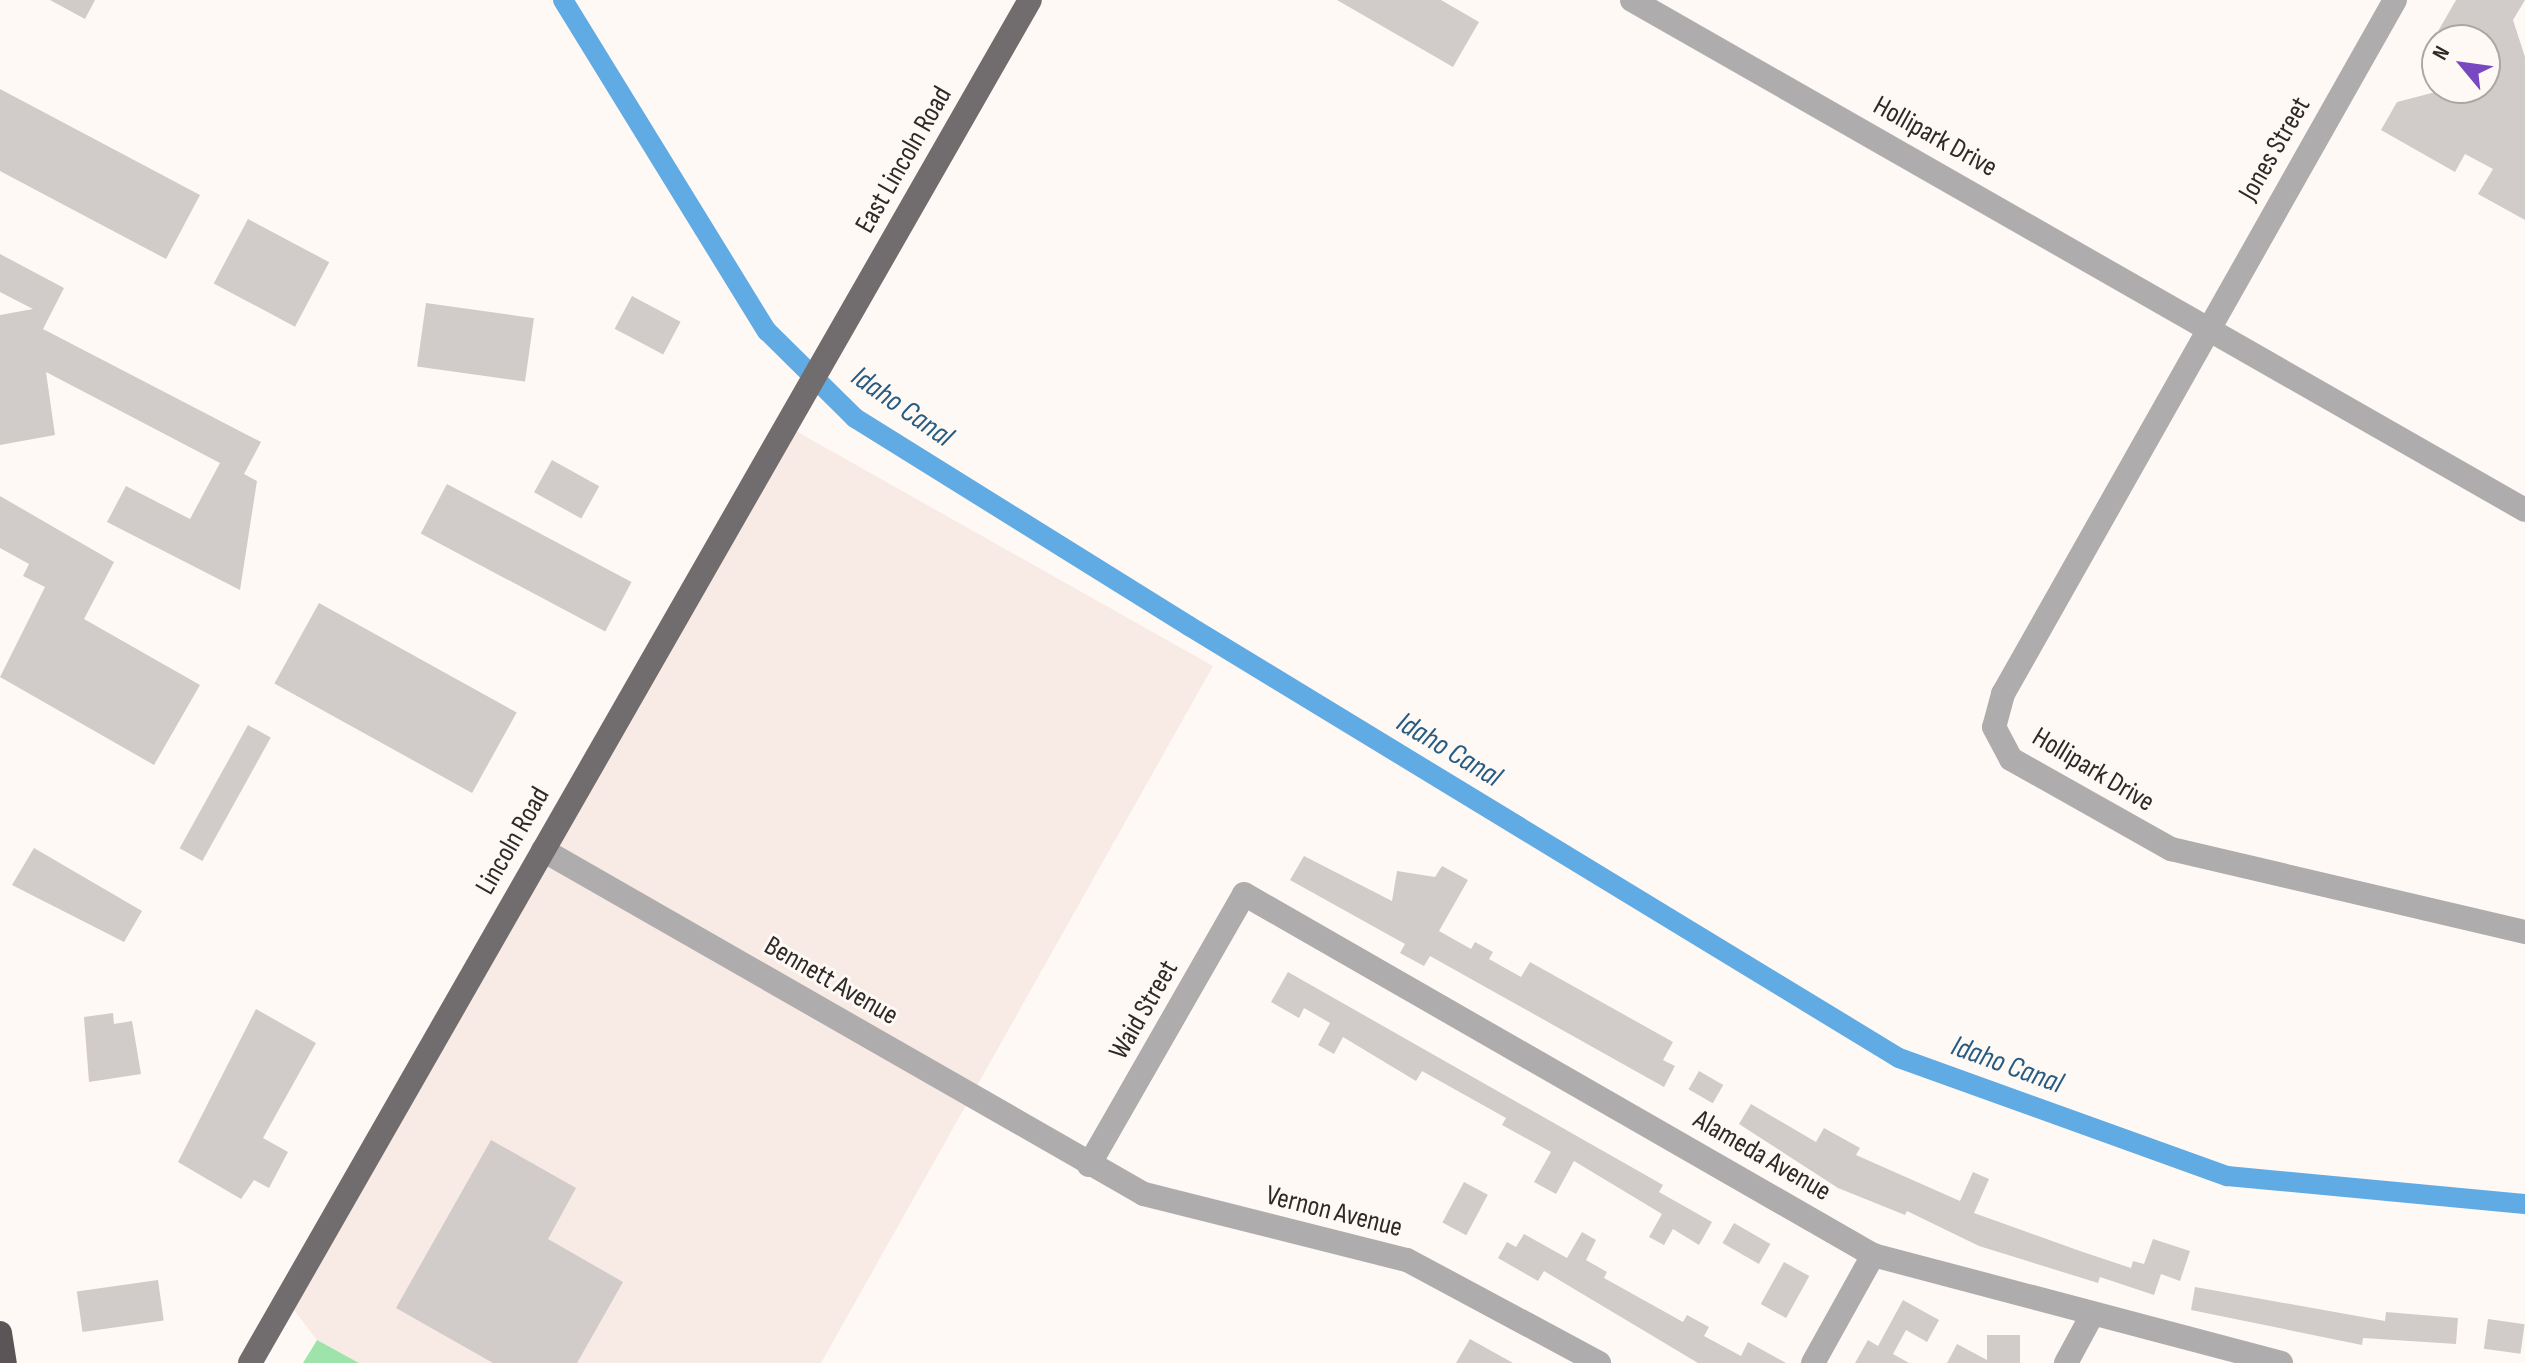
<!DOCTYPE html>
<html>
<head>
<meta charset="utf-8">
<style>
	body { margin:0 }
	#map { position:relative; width:2525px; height:1363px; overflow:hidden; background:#fff9f6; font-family:"Sofia Sans Condensed",sans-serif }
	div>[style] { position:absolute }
	.built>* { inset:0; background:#f8eae4 }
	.green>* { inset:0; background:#9ee4aa }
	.canal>* { height:20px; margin:-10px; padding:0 10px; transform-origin:10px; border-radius:10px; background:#61abe4 }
	.building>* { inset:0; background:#d1cbc9; transform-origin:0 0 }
	.minor>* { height:24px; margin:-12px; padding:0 12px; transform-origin:12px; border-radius:12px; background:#afacad }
	.major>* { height:24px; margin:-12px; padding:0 12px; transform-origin:12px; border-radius:12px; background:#716c6d }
	.highway>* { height:24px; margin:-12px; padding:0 12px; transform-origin:12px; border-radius:12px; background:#5b5557 }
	span { translate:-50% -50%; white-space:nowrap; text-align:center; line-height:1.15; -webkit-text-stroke:6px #fff9f6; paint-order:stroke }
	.street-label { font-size:28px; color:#2d2b2a }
	.water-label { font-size:30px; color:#265b82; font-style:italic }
	.north { position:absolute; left:2421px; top:24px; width:80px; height:80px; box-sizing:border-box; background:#fff9f6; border:2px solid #aba7a4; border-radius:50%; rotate:299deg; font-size:22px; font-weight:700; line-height:32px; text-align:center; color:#2d2b2a }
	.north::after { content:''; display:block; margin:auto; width:28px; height:36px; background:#7748c0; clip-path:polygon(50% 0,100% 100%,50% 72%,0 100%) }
</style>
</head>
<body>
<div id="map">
	<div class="built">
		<div style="clip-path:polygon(787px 426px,1213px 666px,821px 1363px,359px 1363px,317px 1340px,284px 1297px)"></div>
	</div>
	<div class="green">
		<div style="clip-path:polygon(317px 1340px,359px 1363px,303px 1363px)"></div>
	</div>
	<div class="canal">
		<div style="left:563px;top:0;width:389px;rotate:58.4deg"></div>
		<div style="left:767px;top:331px;width:124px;rotate:44.7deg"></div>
		<div style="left:855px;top:418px;width:393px;rotate:31.9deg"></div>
		<div style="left:1189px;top:626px;width:831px;rotate:31.32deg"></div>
		<div style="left:1899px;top:1058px;width:349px;rotate:19.8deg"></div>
		<div style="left:2227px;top:1176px;width:299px;rotate:5.4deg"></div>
	</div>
	<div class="building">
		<div style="clip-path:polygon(50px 0,95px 0,85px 19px)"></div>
		<div style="clip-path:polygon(1337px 0,1441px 0,1479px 22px,1453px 67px)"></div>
		<div style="clip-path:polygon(2456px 0,2525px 0,2513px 20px,2525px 57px,2525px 220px,2478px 194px,2493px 169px,2465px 154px,2455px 172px,2381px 130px,2397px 102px,2451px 88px,2485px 88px,2485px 40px,2433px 40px)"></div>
		<div style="clip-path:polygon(0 89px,200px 195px,166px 259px,0 171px)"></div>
		<div style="left:248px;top:219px;width:92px;height:73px;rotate:28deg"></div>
		<div style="clip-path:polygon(0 254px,64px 288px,43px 329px,261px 442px,244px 474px,257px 481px,240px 590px,107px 522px,126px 486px,190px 519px,220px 463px,46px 372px,55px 435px,0 445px,0 315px,33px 309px,0 292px)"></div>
		<div style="left:632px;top:296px;width:55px;height:37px;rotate:28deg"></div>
		<div style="left:426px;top:303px;width:109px;height:64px;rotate:8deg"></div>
		<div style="left:552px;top:460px;width:54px;height:37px;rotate:29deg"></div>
		<div style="left:447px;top:484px;width:209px;height:56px;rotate:28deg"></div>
		<div style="clip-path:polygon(0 496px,114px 562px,84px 619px,200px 685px,154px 765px,0 677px,45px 587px,23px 576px,29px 564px,0 548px)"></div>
		<div style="left:319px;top:603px;width:226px;height:92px;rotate:29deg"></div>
		<div style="left:248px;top:725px;width:26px;height:141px;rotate:29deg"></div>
		<div style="clip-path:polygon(34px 848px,142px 911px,124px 942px,12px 885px)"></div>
		<div style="clip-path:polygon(1304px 856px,1392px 901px,1397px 871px,1435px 877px,1442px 866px,1468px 880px,1439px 931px,1471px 949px,1475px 942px,1493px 952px,1489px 959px,1521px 977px,1530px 962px,1673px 1042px,1663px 1060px,1675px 1066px,1664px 1087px,1430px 956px,1424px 966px,1400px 953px,1405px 944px,1290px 880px)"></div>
		<div style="clip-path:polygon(1288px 972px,1663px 1185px,1659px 1192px,1712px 1222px,1699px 1245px,1673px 1229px,1664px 1245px,1649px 1237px,1662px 1214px,1574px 1161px,1556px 1194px,1534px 1182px,1551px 1152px,1502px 1125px,1506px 1118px,1422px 1071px,1416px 1081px,1343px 1037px,1334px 1054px,1318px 1045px,1330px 1023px,1304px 1008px,1299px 1018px,1271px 1002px)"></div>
		<div style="clip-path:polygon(256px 1009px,316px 1043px,263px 1138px,288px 1152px,269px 1188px,254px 1180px,241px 1199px,178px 1162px)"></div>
		<div style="clip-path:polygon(113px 1013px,114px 1024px,132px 1021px,141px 1074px,89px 1082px,84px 1017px)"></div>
		<div style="left:1699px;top:1071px;width:28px;height:21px;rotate:30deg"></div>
		<div style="clip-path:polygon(1751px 1104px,1816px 1142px,1824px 1128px,1860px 1148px,1856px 1155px,1960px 1201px,1973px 1172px,1989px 1179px,1974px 1213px,2080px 1251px,2131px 1268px,2133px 1261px,2144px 1264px,2153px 1239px,2190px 1251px,2180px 1281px,2161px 1274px,2154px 1295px,2100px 1277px,2098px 1283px,1979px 1246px,1907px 1211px,1905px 1215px,1838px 1188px,1739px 1124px)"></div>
		<div style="clip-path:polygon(491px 1140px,576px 1188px,548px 1239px,623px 1282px,577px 1363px,493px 1363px,396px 1308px)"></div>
		<div style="left:1464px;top:1182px;width:27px;height:46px;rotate:28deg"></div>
		<div style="left:1734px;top:1223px;width:42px;height:23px;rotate:30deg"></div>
		<div style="clip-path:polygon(1582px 1232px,1596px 1240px,1586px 1260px,1607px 1272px,1604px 1278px,1683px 1322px,1687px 1315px,1709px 1327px,1704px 1336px,1741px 1356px,1748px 1342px,1786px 1363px,1698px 1363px,1544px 1271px,1538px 1281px,1498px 1258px,1507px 1242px,1516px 1247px,1524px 1234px,1567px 1258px)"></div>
		<div style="left:1784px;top:1262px;width:29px;height:48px;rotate:29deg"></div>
		<div style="left:158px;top:1280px;width:41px;height:82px;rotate:82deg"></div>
		<div style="clip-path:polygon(2195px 1287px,2385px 1321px,2386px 1312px,2458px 1318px,2456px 1344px,2363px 1338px,2362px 1345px,2191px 1310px)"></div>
		<div style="clip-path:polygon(1903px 1300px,1939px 1320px,1927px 1342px,1906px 1330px,1893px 1354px,1909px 1363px,1855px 1363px,1868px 1340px,1878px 1346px)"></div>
		<div style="left:2488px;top:1319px;width:37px;height:30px;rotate:8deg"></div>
		<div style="clip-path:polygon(1987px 1335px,2020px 1335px,2020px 1363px,1947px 1363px,1957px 1344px,1987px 1360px)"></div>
		<div style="clip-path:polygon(1470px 1339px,1513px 1363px,1456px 1363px)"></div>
	</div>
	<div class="minor">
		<div style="left:1632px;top:0;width:1028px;rotate:29.73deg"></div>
		<div style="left:2395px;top:0;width:797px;rotate:119.46deg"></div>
		<div style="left:2003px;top:694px;width:34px;rotate:105deg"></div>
		<div style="left:1994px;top:727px;width:36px;rotate:62deg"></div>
		<div style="left:2011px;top:759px;width:184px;rotate:29.4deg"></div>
		<div style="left:2171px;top:849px;width:364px;rotate:13.2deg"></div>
		<div style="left:543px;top:850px;width:692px;rotate:29.79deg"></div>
		<div style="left:1144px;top:1194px;width:271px;rotate:14.1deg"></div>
		<div style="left:1407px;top:1260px;width:218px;rotate:28.2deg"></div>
		<div style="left:1089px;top:1165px;width:312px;rotate:-60.2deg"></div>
		<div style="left:1244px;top:894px;width:725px;rotate:29.85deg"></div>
		<div style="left:1873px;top:1255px;width:422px;rotate:14.8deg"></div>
		<div style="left:1813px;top:1363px;width:124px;rotate:-60.9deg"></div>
		<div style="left:2066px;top:1363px;width:52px;rotate:-61.5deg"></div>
	</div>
	<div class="major">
		<div style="left:250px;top:1363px;width:1570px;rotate:-60.22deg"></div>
	</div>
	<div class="highway">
		<div style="left:0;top:1333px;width:30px;rotate:81deg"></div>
	</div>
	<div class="street-label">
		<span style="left:1935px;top:137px;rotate:29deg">Hollipark Drive</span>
		<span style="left:2275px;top:149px;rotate:-60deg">Jones Street</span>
		<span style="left:904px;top:160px;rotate:-60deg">East Lincoln Road</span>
		<span style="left:2093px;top:770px;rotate:31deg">Hollipark Drive</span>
		<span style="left:513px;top:841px;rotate:-60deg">Lincoln Road</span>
		<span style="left:831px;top:981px;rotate:30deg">Bennett Avenue</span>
		<span style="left:1144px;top:1010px;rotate:-60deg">Waid Street</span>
		<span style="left:1762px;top:1156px;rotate:30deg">Alameda Avenue</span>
		<span style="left:1334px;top:1212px;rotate:14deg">Vernon Avenue</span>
	</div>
	<div class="water-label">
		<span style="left:902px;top:407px;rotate:35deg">Idaho Canal</span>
		<span style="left:1449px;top:750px;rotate:31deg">Idaho Canal</span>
		<span style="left:2007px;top:1065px;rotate:20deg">Idaho Canal</span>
	</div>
	<div class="north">N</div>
</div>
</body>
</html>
